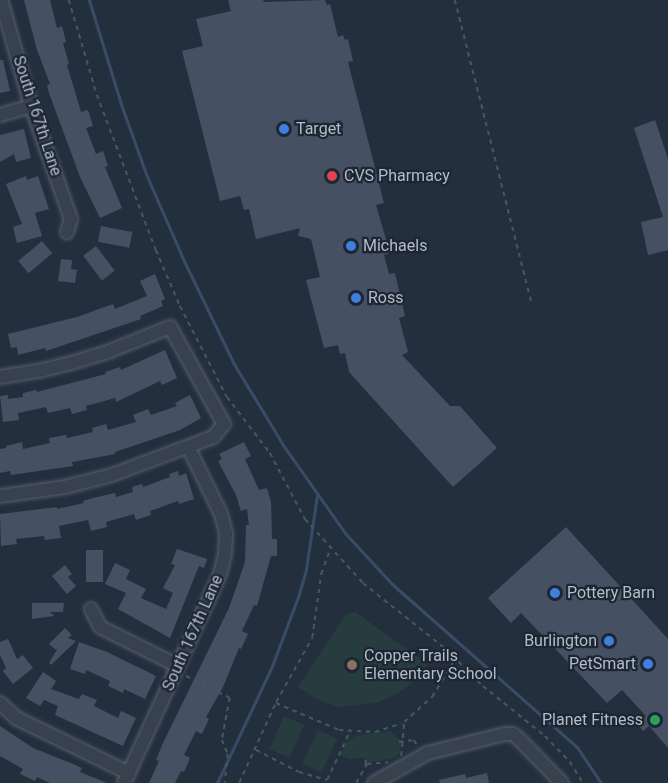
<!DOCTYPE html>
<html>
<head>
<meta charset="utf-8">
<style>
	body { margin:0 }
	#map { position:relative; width:668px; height:783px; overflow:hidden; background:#242f3e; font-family:Roboto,sans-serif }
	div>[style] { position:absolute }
	.green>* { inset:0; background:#263c3f; transform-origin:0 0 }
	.stream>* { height:3px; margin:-1.5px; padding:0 1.5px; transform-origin:1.5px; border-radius:1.5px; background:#394c67 }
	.building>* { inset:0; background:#455162; transform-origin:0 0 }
	.path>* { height:1.5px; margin-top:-0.75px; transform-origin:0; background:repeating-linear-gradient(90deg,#44595c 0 4.5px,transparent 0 9px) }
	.roads { filter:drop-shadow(0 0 2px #565f6c) drop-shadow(0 0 2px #565f6c) }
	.minor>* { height:12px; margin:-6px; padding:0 6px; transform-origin:6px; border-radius:6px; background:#38414e }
	.dots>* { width:16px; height:16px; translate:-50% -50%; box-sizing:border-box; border:3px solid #1d2633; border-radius:50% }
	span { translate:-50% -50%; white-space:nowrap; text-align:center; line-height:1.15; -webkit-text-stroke:4.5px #1d2633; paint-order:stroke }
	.street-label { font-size:16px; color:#b4bcc9 }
	.poi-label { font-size:16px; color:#b4bcc9 }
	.left { translate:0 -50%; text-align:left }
	.right { translate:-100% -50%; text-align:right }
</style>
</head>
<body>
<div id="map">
	<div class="green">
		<div style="clip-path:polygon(355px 612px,428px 664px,412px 683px,395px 695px,376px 703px,340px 707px,320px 701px,298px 687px,346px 614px)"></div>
		<div style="left:284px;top:716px;width:22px;height:36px;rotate:24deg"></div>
		<div style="left:318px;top:730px;width:21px;height:37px;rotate:25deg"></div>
		<div style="clip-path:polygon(390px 731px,401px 740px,400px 753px,394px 758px,366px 763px,365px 758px,349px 759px,340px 755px,346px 743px,355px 736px)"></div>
	</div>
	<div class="stream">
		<div style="left:89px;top:0;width:112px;rotate:72.9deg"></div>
		<div style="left:122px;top:107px;width:71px;rotate:70.3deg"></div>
		<div style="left:146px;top:174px;width:95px;rotate:66.4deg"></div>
		<div style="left:184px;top:261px;width:114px;rotate:64.1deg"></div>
		<div style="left:234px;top:364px;width:95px;rotate:58.8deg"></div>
		<div style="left:283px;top:445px;width:108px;rotate:54.8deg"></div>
		<div style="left:345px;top:533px;width:69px;rotate:47.3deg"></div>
		<div style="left:392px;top:584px;width:247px;rotate:41.4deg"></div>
		<div style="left:577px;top:747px;width:43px;rotate:56.3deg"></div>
		<div style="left:217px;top:783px;width:129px;rotate:-64.8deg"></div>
		<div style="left:272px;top:666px;width:77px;rotate:-69.4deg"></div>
		<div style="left:299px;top:594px;width:26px;rotate:-74deg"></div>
		<div style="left:306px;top:569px;width:75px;rotate:-81.5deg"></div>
	</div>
	<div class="building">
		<div style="clip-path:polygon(24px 0,50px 0,57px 28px,62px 26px,66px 42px,63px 43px,69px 64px,67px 65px,81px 112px,88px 110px,93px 126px,86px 128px,96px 154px,103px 151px,108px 166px,105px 167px,122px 208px,100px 218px,80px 177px,49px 93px,47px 85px,50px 84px,37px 50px)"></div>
		<div style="clip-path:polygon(228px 0,263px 0,264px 2px,325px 0,327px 5px,330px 4px,338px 37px,343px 35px,345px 40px,348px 39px,353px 61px,348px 62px,384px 203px,376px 205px,390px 253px,384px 255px,389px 274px,395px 273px,405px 316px,399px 318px,408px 352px,402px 355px,450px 406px,460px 406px,497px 448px,453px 487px,349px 372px,345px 353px,340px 354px,338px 345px,324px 348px,306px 280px,320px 277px,311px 239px,298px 236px,300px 228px,256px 239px,249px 209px,244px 210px,240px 196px,220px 201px,182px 51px,203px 46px,196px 19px,231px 11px)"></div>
		<div style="clip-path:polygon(0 60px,3px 60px,10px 91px,0 93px)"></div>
		<div style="clip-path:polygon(655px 120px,668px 159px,668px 250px,648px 255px,641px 222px,663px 217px,634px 128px)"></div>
		<div style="clip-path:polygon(24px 129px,31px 158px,16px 162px,14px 154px,0 162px,0 135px)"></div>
		<div style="clip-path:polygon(26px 176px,27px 180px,38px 176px,49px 209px,35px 213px,42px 236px,17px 243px,13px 227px,22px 224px,6px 184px)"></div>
		<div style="left:101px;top:226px;width:32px;height:16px;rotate:11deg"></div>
		<div style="left:42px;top:241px;width:16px;height:31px;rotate:50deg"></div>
		<div style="left:96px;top:246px;width:31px;height:16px;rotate:53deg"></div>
		<div style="clip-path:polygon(61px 259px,72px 260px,71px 269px,77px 270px,75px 283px,58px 281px)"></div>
		<div style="clip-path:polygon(155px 274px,165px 299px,161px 301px,163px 306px,140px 316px,141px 319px,46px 351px,45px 348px,18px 355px,17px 347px,11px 348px,8px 334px,77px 317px,113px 304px,115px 309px,147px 296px,140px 281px)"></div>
		<div style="clip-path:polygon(165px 350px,177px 378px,162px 385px,160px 381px,116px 402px,115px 398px,86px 406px,87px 410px,72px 414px,70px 408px,48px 413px,46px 407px,18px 413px,19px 420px,3px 422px,0 396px,8px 395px,8px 399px,23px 397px,23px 393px,36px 390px,37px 392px,106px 374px,105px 372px,120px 367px,121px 370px)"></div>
		<div style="clip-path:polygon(190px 395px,201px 418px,180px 430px,115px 452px,115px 454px,72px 462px,73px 466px,11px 475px,10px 471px,0 473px,0 449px,6px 448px,6px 446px,22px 442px,23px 449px,50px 443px,49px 438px,66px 435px,67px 438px,93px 432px,92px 428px,106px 424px,108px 430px,136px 422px,133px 415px,148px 409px,151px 415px,177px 406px,175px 403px)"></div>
		<div style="clip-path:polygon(244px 442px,251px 456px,245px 459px,259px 490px,267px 488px,271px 502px,272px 539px,277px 539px,277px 556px,271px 556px,257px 606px,254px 605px,242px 631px,248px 634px,241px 649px,239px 648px,223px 687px,206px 717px,209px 719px,202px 734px,196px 731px,184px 755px,190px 758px,184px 772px,181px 771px,175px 783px,149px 783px,159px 761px,156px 760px,162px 745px,229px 608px,245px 562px,246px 525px,249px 525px,247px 509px,241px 511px,236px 495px,218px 461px,222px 459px,219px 454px)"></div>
		<div style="clip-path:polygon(178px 471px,179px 476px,186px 473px,194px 499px,179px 504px,178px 501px,150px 511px,151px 515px,136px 520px,134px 514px,106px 522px,107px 527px,91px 531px,88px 520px,59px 526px,61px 538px,45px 540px,44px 536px,16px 539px,17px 544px,1px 546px,0 514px,57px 507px,57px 509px,84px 503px,83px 501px,93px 498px,115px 493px,116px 497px,133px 492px,132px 487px,142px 484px,143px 487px,170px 477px,169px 474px)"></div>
		<div style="clip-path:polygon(566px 527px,668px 639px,668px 748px,649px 726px,643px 731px,637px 724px,646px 716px,622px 690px,607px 703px,521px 613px,511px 623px,488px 598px)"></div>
		<div style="clip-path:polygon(177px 549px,207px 559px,204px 568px,199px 566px,170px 638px,118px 609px,126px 593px,105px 584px,115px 563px,130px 570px,126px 579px,146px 589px,141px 598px,166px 609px,173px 593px,163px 588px,175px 565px,171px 564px)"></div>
		<div style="left:103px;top:550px;width:32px;height:17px;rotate:90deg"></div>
		<div style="clip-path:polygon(65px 565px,72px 574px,68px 577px,76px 586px,67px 594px,52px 576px)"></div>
		<div style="clip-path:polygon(32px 603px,64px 603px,63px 612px,50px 612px,54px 616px,32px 619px)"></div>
		<div style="clip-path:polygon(65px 628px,72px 635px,68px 638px,76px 641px,51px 665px,49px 663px,58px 648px,56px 650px,49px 644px)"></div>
		<div style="clip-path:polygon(8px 639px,17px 659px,23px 655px,33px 668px,13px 684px,3px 671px,6px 668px,0 655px,0 642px)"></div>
		<div style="clip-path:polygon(79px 642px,107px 652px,156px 676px,145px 699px,124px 689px,123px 693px,108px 686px,110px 681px,86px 670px,85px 674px,70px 669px)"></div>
		<div style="clip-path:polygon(43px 672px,56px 681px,51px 689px,79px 699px,82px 694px,97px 700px,94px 706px,118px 718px,121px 711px,136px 718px,123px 746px,55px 715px,58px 706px,44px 700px,40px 706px,26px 698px)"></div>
		<div style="clip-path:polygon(0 726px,33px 748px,73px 764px,82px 768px,80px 772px,107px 783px,50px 783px,37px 777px,35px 781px,20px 774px,23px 769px,0 756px)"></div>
		<div style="clip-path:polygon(487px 773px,489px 783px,440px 783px,439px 780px,465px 774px,466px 778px)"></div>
	</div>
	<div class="path">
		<div style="left:69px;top:0;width:99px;rotate:73.6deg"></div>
		<div style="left:97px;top:95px;width:166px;rotate:69.2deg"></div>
		<div style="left:156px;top:250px;width:61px;rotate:66.8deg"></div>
		<div style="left:180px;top:306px;width:102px;rotate:62.7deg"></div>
		<div style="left:227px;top:397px;width:71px;rotate:52.5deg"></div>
		<div style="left:270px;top:453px;width:75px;rotate:62.1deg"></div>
		<div style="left:305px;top:519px;width:86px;rotate:47.8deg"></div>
		<div style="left:363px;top:583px;width:106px;rotate:38.5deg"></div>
		<div style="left:446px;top:649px;width:52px;rotate:45deg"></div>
		<div style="left:483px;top:686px;width:80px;rotate:38.9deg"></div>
		<div style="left:545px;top:736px;width:36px;rotate:46deg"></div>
		<div style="left:570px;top:762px;width:25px;rotate:58deg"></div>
		<div style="left:455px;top:0;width:315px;rotate:75.8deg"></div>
		<div style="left:186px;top:676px;width:49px;rotate:26.6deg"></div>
		<div style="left:230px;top:698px;width:43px;rotate:100.8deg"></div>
		<div style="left:222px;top:740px;width:15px;rotate:67deg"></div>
		<div style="left:228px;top:754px;width:29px;rotate:96deg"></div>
		<div style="left:276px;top:703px;width:69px;rotate:23.2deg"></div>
		<div style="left:339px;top:730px;width:36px;rotate:3deg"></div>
		<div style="left:375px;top:732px;width:28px;rotate:-18deg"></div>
		<div style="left:399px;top:742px;width:15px;rotate:-8deg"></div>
		<div style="left:414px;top:740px;width:8px;rotate:60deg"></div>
		<div style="left:256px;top:750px;width:48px;rotate:27.1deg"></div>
		<div style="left:299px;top:772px;width:29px;rotate:16deg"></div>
		<div style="left:327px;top:780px;width:52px;rotate:-64.9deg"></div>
		<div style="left:401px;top:756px;width:34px;rotate:-85deg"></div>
		<div style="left:404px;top:722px;width:38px;rotate:-42deg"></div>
		<div style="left:432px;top:697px;width:44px;rotate:-58.8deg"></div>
		<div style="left:365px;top:765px;width:6px;rotate:-81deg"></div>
		<div style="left:239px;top:783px;width:89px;rotate:-65.4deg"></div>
		<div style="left:276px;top:702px;width:73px;rotate:-60.6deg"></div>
		<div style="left:312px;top:638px;width:65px;rotate:-82deg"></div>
		<div style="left:321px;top:574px;width:29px;rotate:-70deg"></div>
		<div style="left:356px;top:783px;width:22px;rotate:-60deg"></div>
		<div style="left:367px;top:764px;width:21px;rotate:-5deg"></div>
	</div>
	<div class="roads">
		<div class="minor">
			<div style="left:1px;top:0;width:110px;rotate:74.2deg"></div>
			<div style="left:31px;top:106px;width:120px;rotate:70.5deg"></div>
			<div style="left:71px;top:219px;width:14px;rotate:107deg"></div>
			<div style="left:0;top:115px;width:32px;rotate:-16deg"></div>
			<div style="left:0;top:377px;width:44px;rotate:-9.2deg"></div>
			<div style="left:43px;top:370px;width:36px;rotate:-14deg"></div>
			<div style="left:78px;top:361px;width:34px;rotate:-17deg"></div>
			<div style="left:110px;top:351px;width:65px;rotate:-21.8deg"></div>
			<div style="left:170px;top:327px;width:111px;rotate:60.9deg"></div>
			<div style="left:224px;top:424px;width:17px;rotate:130deg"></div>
			<div style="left:213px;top:437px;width:108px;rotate:159.4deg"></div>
			<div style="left:112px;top:475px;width:49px;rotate:165.7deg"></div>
			<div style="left:65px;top:487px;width:66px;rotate:172.1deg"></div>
			<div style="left:91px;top:609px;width:20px;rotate:63deg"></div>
			<div style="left:100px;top:627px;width:87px;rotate:26.6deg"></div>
			<div style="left:0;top:703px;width:22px;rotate:43deg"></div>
			<div style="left:16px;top:718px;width:126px;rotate:26deg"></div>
			<div style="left:124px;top:783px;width:230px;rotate:-65.3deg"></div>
			<div style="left:220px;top:574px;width:21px;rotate:-76deg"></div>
			<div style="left:225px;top:554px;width:21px;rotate:-87deg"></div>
			<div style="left:226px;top:533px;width:20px;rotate:-105deg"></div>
			<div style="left:221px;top:514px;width:75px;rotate:-116.2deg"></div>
			<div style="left:374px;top:783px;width:62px;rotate:-29.1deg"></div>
			<div style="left:428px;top:753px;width:79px;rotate:-13.9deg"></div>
			<div style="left:505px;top:734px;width:8px"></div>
			<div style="left:513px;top:734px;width:9px;rotate:41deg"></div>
			<div style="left:520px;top:740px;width:60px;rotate:45.7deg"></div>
		</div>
	</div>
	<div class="dots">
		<div style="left:284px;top:129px;background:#3f7fe0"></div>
		<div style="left:332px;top:176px;background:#e0444e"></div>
		<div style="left:351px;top:246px;background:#3f7fe0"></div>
		<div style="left:356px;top:298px;background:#3f7fe0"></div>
		<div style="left:555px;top:593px;background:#3f7fe0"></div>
		<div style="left:609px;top:641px;background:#3f7fe0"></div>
		<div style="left:648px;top:664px;background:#3f7fe0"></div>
		<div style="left:352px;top:665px;background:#8d6e63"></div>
		<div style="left:655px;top:720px;background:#2e9e5b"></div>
	</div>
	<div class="street-label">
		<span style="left:37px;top:116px;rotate:72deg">South 167th Lane</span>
		<span style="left:193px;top:633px;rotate:-66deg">South 167th Lane</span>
	</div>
	<div class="poi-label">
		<span class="left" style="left:296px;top:129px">Target</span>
		<span class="left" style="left:344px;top:176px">CVS Pharmacy</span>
		<span class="left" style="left:363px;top:246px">Michaels</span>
		<span class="left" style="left:368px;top:298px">Ross</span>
		<span class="left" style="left:567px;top:593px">Pottery Barn</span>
		<span class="right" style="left:597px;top:641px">Burlington</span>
		<span class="left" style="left:364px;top:665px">Copper Trails<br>Elementary School</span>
		<span class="right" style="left:636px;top:664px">PetSmart</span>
		<span class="right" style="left:643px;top:720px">Planet Fitness</span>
	</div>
</div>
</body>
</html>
